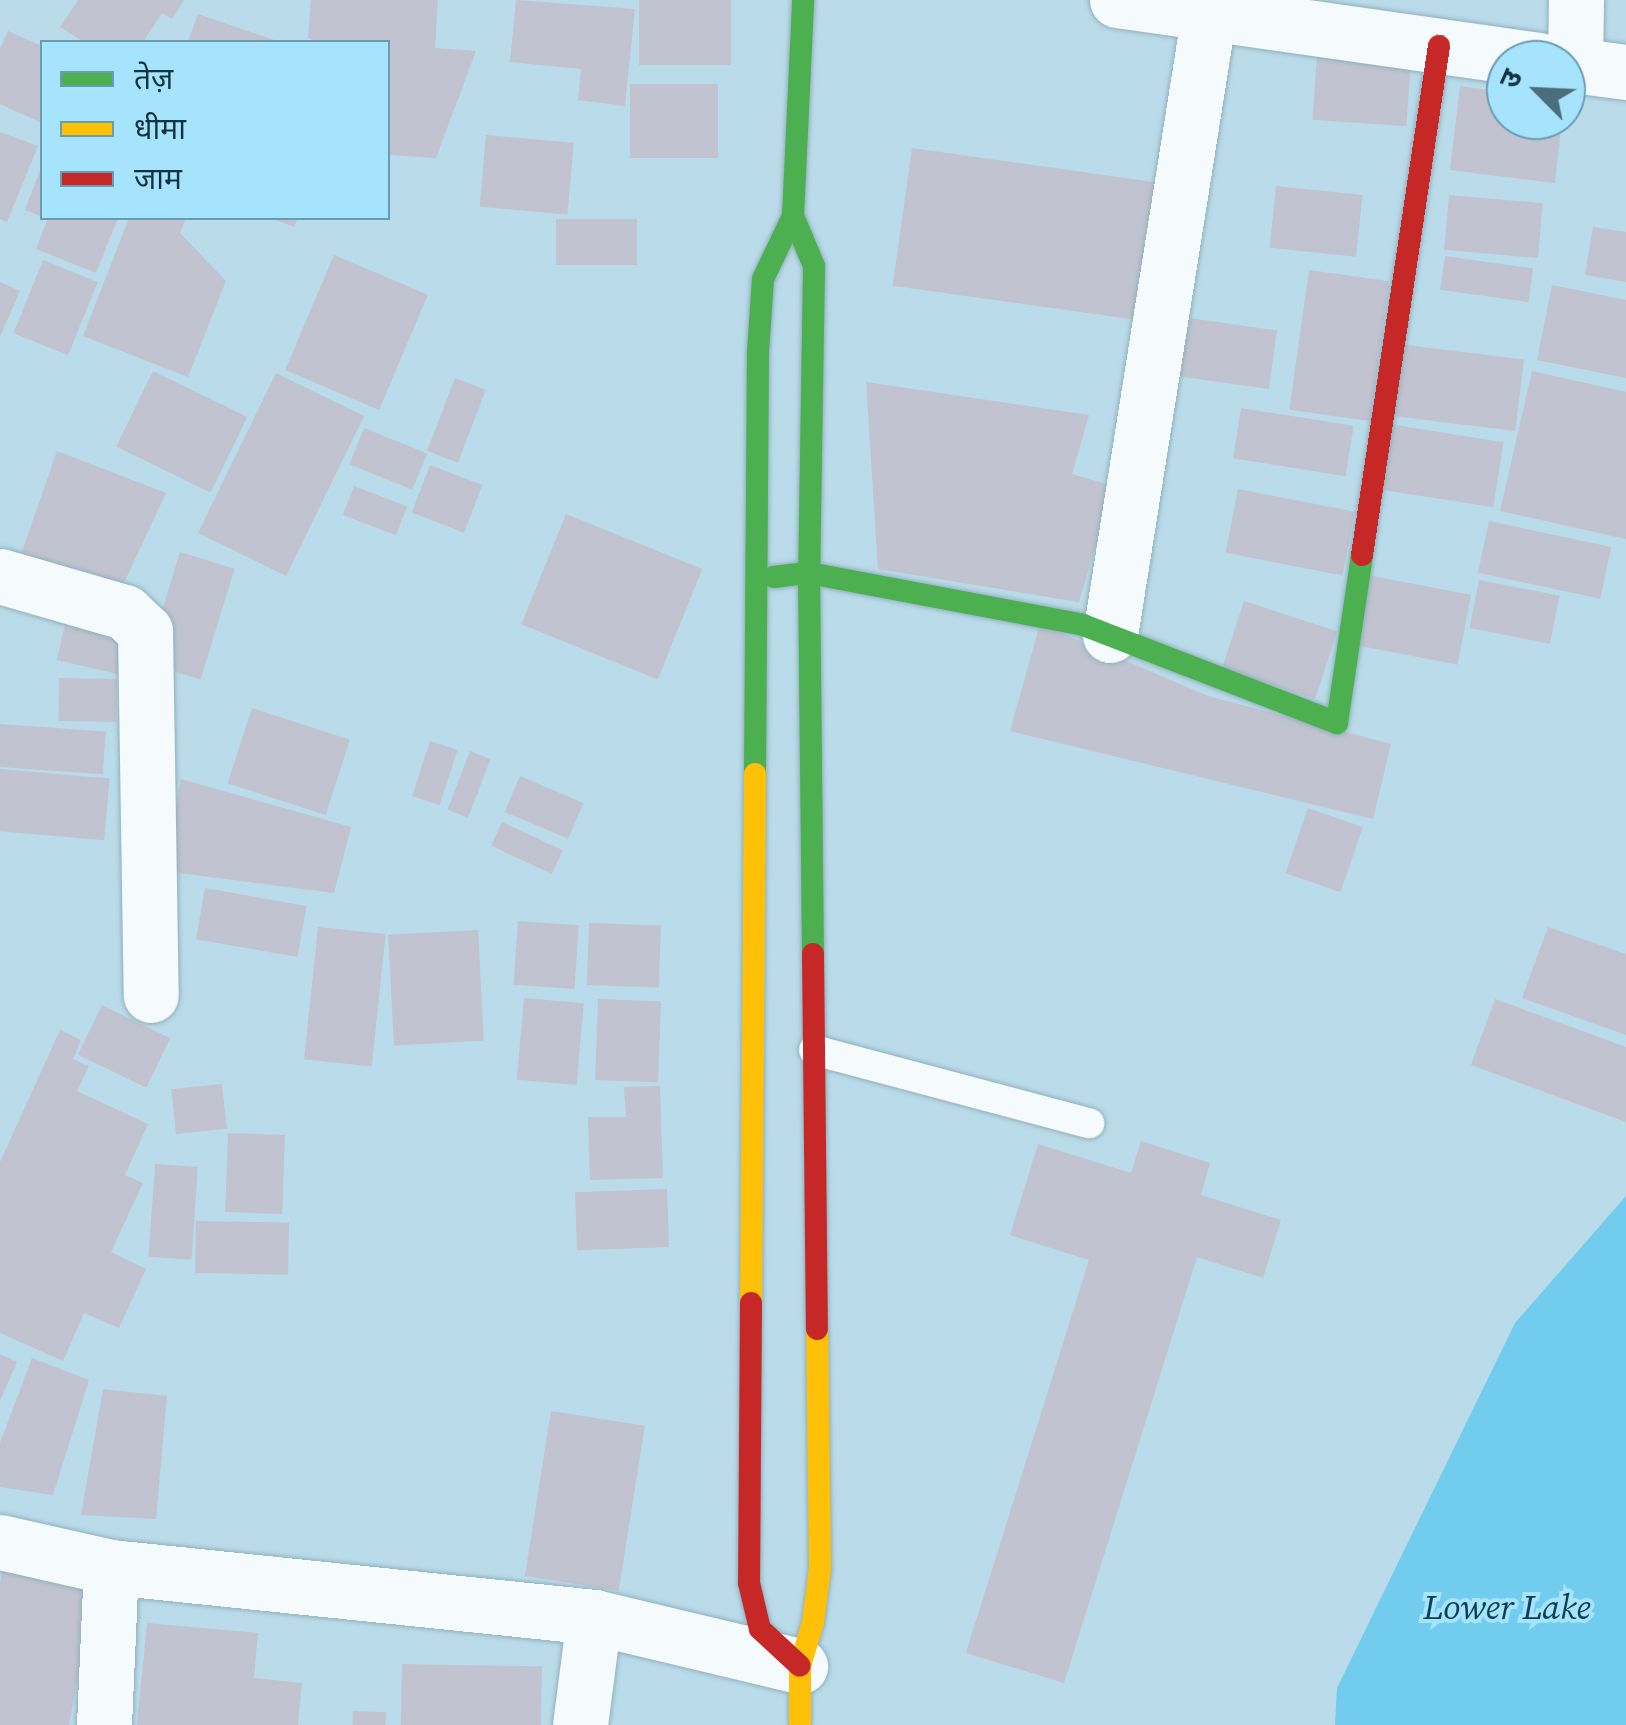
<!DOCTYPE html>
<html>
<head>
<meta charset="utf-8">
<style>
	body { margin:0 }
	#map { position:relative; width:1626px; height:1725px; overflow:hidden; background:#badbe9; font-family:"Source Serif 4","Noto Sans Devanagari",serif }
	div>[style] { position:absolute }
	.water>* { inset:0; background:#72ccee }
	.building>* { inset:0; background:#c1c3d0; transform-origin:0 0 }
	.roads { filter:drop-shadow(0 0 2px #92b0bc) drop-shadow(0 0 2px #92b0bc) }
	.lane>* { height:30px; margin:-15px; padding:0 15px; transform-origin:15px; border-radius:15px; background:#f5fafc }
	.street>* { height:55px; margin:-27.5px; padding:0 27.5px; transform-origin:27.5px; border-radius:27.5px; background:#f5fafc }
	.fast>* { height:22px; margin:-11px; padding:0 11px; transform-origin:11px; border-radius:11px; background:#4caf50 }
	.slow>* { height:22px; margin:-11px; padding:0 11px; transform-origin:11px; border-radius:11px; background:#ffc107 }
	.jam>* { height:22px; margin:-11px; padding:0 11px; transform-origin:11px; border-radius:11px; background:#c62828 }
	span { translate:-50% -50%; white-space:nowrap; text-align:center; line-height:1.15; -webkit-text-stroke:8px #a6e3fd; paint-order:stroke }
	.water-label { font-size:35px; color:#0c3f51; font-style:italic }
	.legend { position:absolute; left:40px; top:40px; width:350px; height:180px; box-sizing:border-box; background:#a6e3fd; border:2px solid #6a9cb1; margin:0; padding:12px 18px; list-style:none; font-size:30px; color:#11323f }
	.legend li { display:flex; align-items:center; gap:20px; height:50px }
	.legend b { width:50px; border:2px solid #6a9cb1 }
	.north { position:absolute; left:1486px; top:40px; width:100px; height:100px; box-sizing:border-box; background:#a6e3fd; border:2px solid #6a9cb1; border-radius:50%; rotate:294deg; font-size:28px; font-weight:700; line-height:40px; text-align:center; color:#11323f }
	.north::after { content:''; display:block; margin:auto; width:35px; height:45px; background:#4c6d7a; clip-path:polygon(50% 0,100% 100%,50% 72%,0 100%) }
</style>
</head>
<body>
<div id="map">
	<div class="water">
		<div style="clip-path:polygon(1626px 1196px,1626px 1725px,1335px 1725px,1337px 1688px,1515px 1323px)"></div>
	</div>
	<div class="building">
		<div style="clip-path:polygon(78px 0,184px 0,172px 19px,162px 13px,143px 42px,84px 42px,60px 27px)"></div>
		<div style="clip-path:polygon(311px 0,438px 0,435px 48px,476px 51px,436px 158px,388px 155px,388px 42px,318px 42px,308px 38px)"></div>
		<div style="clip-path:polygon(516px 0,635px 9px,625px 106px,578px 100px,581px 69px,510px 62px)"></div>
		<div style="left:639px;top:0;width:92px;height:65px"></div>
		<div style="clip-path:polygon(198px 14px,280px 42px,188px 42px)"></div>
		<div style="clip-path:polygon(8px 31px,42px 46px,42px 123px,0 104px,0 49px)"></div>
		<div style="left:1318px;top:41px;width:94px;height:79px;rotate:4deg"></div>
		<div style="left:630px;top:84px;width:88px;height:74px"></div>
		<div style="clip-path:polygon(1460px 86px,1506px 92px,1506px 120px,1562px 120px,1555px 183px,1450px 170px)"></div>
		<div style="clip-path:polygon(0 132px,38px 146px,7px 222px,0 219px)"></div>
		<div style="left:486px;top:135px;width:88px;height:72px;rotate:5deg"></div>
		<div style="left:912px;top:148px;width:251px;height:139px;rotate:8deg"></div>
		<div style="clip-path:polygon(42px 165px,42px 217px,25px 210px)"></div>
		<div style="left:1276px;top:186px;width:87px;height:62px;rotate:6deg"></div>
		<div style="left:1449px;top:195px;width:94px;height:55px;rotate:5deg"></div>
		<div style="clip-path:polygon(48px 218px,118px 218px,96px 273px,36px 249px)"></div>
		<div style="clip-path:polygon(129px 218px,186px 218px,180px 233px,226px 281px,188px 377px,83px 336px)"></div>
		<div style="clip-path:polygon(271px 218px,298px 218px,294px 227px)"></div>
		<div style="left:556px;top:219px;width:81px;height:46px"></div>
		<div style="clip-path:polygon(1593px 227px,1626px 232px,1626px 282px,1585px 275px)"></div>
		<div style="left:334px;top:255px;width:102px;height:125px;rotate:23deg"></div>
		<div style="left:1445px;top:256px;width:89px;height:34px;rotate:8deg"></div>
		<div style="left:43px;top:260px;width:59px;height:79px;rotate:22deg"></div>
		<div style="left:1309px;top:270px;width:81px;height:141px;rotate:8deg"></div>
		<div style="clip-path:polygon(0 282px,20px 291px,0 337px)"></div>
		<div style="clip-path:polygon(1552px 285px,1626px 300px,1626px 378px,1537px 360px)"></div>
		<div style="left:1174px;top:316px;width:104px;height:59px;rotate:8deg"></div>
		<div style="left:1398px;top:344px;width:127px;height:72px;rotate:7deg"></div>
		<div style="left:153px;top:371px;width:105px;height:84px;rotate:26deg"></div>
		<div style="clip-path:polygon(1532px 371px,1626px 392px,1626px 539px,1500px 511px)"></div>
		<div style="left:276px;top:373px;width:98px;height:178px;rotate:26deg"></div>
		<div style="left:455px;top:378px;width:33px;height:78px;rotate:21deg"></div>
		<div style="clip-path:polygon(866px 382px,1089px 415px,1072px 474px,1113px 486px,1079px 602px,878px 569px)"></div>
		<div style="left:1241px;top:408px;width:114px;height:51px;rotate:9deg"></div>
		<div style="left:1389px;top:424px;width:116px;height:66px;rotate:9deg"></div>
		<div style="left:364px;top:428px;width:68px;height:39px;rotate:22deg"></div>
		<div style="clip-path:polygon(57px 451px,166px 493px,116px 600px,16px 569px)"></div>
		<div style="left:430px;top:465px;width:56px;height:51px;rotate:21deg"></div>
		<div style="left:354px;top:486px;width:57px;height:31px;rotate:21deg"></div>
		<div style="left:1238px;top:489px;width:119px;height:65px;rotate:11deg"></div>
		<div style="left:566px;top:514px;width:147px;height:119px;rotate:22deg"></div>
		<div style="left:1489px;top:521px;width:125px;height:53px;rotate:12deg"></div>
		<div style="left:180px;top:552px;width:57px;height:116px;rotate:17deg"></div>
		<div style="left:1368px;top:575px;width:105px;height:71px;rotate:11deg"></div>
		<div style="left:1479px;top:580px;width:82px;height:49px;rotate:11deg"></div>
		<div style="left:1244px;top:601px;width:98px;height:71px;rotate:18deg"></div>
		<div style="left:66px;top:620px;width:72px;height:41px;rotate:13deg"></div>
		<div style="clip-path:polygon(1040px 624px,1208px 696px,1391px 744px,1373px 819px,1010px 731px)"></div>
		<div style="left:117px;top:679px;width:43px;height:58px;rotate:91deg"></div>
		<div style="left:252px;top:708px;width:103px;height:79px;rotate:18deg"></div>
		<div style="left:0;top:724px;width:106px;height:43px;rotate:4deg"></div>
		<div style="left:430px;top:741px;width:29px;height:58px;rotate:18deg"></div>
		<div style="left:470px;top:751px;width:22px;height:63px;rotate:21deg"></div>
		<div style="left:0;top:769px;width:110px;height:62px;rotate:5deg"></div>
		<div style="left:520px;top:776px;width:69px;height:39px;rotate:23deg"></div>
		<div style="clip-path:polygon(181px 779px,351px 827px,334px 893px,164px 871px)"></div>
		<div style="left:1308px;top:808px;width:58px;height:69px;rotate:19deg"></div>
		<div style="left:502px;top:822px;width:67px;height:26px;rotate:25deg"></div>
		<div style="left:205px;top:888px;width:103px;height:52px;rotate:10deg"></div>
		<div style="left:518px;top:921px;width:61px;height:64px;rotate:4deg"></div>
		<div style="left:589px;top:923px;width:72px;height:62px;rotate:2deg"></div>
		<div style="left:318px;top:927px;width:68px;height:133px;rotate:6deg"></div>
		<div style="clip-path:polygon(1548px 927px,1626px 954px,1626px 1035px,1522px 998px)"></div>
		<div style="left:478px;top:930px;width:111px;height:90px;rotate:87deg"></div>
		<div style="left:524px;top:998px;width:60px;height:82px;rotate:5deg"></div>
		<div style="left:598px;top:999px;width:63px;height:81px;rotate:2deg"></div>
		<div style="clip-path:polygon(1495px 999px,1626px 1047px,1626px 1122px,1471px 1065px)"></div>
		<div style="left:102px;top:1005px;width:76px;height:55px;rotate:26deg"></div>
		<div style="clip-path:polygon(60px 1030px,81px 1040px,73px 1059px,89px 1066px,77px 1091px,148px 1124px,125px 1175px,143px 1183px,111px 1252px,146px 1269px,119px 1328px,84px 1313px,63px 1361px,0 1333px,0 1162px)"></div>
		<div style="left:222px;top:1084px;width:45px;height:51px;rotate:84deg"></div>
		<div style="clip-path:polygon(660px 1086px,663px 1178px,590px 1180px,588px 1117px,626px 1117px,624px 1087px)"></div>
		<div style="left:228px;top:1133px;width:57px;height:79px;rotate:2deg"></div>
		<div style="clip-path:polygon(1141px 1141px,1210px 1163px,1201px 1195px,1281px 1220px,1263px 1278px,1197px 1257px,1064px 1683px,966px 1653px,1089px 1260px,1010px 1235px,1038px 1144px,1131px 1173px)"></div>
		<div style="left:155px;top:1164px;width:43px;height:93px;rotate:4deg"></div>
		<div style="left:667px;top:1189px;width:58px;height:92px;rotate:88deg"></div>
		<div style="left:196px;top:1221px;width:93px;height:52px;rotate:1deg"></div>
		<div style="clip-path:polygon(0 1354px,17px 1362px,0 1401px)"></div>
		<div style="clip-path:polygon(32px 1358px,89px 1380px,53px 1495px,0 1487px,0 1443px)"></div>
		<div style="clip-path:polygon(103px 1389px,167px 1396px,156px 1519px,81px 1515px)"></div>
		<div style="left:551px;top:1411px;width:95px;height:167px;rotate:9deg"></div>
		<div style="clip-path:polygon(5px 1558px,96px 1575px,69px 1725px,0 1725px,0 1583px)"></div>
		<div style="clip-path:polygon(147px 1623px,258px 1633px,254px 1678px,302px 1683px,298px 1725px,137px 1725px)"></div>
		<div style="left:402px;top:1664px;width:140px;height:61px;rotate:1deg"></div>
		<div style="left:353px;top:1711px;width:33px;height:14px;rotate:2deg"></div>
	</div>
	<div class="roads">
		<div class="lane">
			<div style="left:814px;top:1050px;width:285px;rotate:14.9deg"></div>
		</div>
		<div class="street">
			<div style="left:1117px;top:0;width:426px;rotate:8.1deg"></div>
			<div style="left:1566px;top:64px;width:61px;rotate:7.6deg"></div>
			<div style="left:1575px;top:65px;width:65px;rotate:-89.1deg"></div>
			<div style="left:0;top:576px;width:130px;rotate:16.1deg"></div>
			<div style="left:125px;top:612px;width:28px;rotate:44deg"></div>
			<div style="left:145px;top:631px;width:364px;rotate:89.1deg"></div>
			<div style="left:1110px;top:635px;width:630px;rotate:-80.96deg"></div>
			<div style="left:0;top:1542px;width:114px;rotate:12.7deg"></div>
			<div style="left:111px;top:1567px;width:486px;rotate:5.9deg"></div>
			<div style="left:594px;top:1617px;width:212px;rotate:13.4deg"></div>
			<div style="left:104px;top:1725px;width:158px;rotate:-87.5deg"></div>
			<div style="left:580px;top:1725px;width:109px;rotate:-82.6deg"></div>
		</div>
		<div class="fast">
			<div style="left:793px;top:216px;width:54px;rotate:67.2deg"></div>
			<div style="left:814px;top:266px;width:307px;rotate:90.9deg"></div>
			<div style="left:809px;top:573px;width:381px;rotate:89.4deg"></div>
			<div style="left:774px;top:577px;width:35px;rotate:-7deg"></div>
			<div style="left:809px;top:573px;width:279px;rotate:10.7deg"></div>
			<div style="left:1083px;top:625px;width:272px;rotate:21.1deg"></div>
			<div style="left:1337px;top:723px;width:170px;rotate:-81.5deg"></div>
			<div style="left:755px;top:774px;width:422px;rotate:-89.6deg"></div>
			<div style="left:758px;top:352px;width:73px;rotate:-86.1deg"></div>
			<div style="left:763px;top:279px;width:70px;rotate:-64.5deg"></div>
			<div style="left:793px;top:216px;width:216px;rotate:-87.3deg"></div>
		</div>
		<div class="slow">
			<div style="left:751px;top:1303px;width:529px;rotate:-89.57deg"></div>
			<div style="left:800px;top:1725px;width:59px;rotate:-90deg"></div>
			<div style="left:800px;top:1666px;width:46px;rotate:-73.5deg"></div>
			<div style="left:813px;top:1622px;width:53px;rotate:-82.5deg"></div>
			<div style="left:820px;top:1569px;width:240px;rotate:-90.7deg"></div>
		</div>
		<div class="jam">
			<div style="left:1362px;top:555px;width:515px;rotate:-81.4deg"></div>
			<div style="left:813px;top:954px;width:375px;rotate:89.4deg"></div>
			<div style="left:751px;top:1303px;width:280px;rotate:90.4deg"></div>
			<div style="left:749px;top:1583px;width:47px;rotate:76.6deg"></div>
			<div style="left:760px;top:1629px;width:54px;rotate:42.8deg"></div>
		</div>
	</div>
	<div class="water-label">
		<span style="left:1507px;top:1607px">Lower Lake</span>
	</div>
	<ul class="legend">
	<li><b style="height:12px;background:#4caf50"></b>तेज़</li>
	<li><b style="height:12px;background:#ffc107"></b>धीमा</li>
	<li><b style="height:12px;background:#c62828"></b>जाम</li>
	</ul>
	<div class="north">उ</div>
</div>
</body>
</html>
